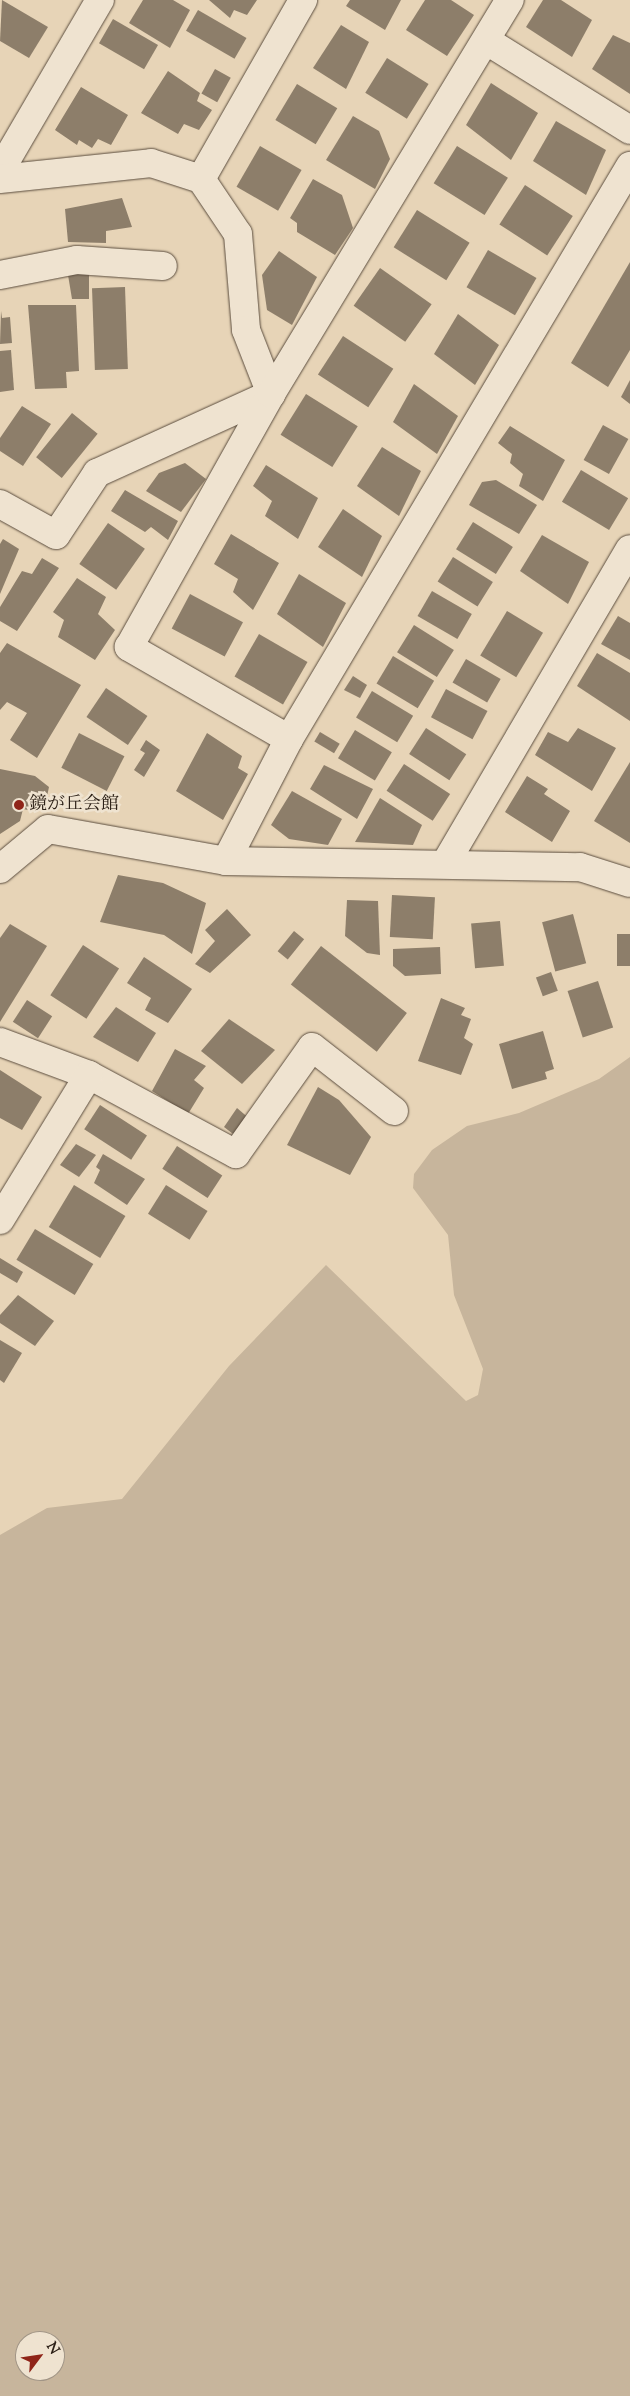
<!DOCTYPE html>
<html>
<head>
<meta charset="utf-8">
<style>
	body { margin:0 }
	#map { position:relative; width:630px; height:2396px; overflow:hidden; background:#e7d4b7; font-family:"Sorts Mill Goudy","Noto Serif JP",serif }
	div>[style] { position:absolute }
	.green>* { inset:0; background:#c7b59c }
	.building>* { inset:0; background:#8d7e6a; transform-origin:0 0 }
	.roads { filter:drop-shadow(0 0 1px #5b4d3e) drop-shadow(0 0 1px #5b4d3e) }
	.minor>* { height:28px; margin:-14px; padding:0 14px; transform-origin:14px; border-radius:14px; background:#efe3d0 }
	.dots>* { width:14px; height:14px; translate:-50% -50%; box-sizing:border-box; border:2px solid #efe3d0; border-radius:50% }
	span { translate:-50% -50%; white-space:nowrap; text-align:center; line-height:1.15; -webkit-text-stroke:5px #efe3d0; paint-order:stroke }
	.poi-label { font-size:18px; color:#2c2016 }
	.left { translate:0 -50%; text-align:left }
	.north { position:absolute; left:15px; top:2331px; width:50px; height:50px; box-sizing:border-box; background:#efe3d0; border:1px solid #a19586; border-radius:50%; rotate:59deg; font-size:14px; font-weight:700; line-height:20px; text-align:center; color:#2c2016 }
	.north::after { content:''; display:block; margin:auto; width:18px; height:22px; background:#8f2418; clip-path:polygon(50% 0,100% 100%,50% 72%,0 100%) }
</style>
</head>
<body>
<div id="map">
	<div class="green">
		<div style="clip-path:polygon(evenodd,630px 1057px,630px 2396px,0 2396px,0 1535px,47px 1508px,122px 1499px,229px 1366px,326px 1265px,466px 1401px,478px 1395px,483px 1369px,454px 1295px,448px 1235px,413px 1188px,414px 1174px,432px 1150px,467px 1126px,519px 1113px,599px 1079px,630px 1057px,25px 2341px,55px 2341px,55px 2371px,25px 2371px,25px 2341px)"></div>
	</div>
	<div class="building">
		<div style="clip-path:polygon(2px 0,48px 27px,29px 58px,0 41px)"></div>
		<div style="clip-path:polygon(143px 0,173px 0,190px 10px,170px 48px,129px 23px)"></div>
		<div style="clip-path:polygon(209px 0,257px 0,247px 15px,234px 10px,230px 18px)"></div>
		<div style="clip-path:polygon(350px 0,401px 0,385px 30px,346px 6px)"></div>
		<div style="clip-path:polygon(425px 0,451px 0,474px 15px,447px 56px,406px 30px)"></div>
		<div style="clip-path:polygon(543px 0,561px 0,592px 20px,572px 57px,526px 27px)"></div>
		<div style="left:198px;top:10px;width:56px;height:24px;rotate:30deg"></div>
		<div style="left:113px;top:19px;width:52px;height:28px;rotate:30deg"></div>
		<div style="clip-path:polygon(341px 25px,369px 42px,346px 89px,313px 68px)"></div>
		<div style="clip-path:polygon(613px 35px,630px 43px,630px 94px,592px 69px)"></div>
		<div style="left:387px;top:58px;width:49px;height:41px;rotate:32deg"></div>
		<div style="left:215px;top:69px;width:18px;height:28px;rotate:29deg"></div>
		<div style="clip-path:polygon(168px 71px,200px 93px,197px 101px,212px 110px,199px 130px,184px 124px,178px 134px,141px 113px)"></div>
		<div style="clip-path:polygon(491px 83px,538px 113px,511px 160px,466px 125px)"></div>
		<div style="left:297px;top:84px;width:47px;height:42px;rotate:31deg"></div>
		<div style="clip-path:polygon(81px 87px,128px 115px,111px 145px,98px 139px,92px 148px,79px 140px,77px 145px,55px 130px)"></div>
		<div style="clip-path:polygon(353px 116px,379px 131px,390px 159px,375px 189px,326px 160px)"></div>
		<div style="clip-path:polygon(556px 121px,606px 150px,586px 195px,533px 161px)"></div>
		<div style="left:260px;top:146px;width:48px;height:47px;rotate:30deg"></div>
		<div style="left:457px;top:146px;width:60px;height:44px;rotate:32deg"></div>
		<div style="clip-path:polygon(313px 179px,342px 195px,353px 228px,335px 255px,297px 232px,297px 223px,290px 218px)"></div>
		<div style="left:525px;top:185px;width:57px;height:47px;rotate:33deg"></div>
		<div style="clip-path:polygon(122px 198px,132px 227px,106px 231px,106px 243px,68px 242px,65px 209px)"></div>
		<div style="left:417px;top:210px;width:62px;height:44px;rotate:32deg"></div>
		<div style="left:488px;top:250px;width:56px;height:43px;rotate:30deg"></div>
		<div style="clip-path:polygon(279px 251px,317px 277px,292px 325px,267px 310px,262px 275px)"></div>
		<div style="clip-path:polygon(630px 262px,630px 350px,608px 387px,571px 363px)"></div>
		<div style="left:380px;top:268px;width:63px;height:46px;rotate:35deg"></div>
		<div style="clip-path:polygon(89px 272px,89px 299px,72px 299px,68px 275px)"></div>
		<div style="left:125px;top:287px;width:82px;height:33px;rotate:88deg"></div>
		<div style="clip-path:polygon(28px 305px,76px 305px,79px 371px,66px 372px,67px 388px,35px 389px)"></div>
		<div style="clip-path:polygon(1px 311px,2px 318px,10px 317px,12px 343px,0 344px)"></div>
		<div style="clip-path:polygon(458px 314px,499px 345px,475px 385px,434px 354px)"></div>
		<div style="left:343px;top:336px;width:60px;height:46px;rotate:33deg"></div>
		<div style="clip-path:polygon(11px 350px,14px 390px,0 392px,0 351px)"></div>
		<div style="clip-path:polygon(630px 380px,630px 404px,621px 397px)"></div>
		<div style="clip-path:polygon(414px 384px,458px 416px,437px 454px,393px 422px)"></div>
		<div style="left:306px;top:394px;width:61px;height:48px;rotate:32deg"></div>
		<div style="clip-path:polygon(22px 406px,51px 424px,23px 466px,0 451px,0 438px)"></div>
		<div style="left:72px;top:413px;width:33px;height:57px;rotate:39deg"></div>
		<div style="left:603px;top:425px;width:29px;height:40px;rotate:29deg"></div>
		<div style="clip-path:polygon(510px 426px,565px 460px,543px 501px,519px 486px,523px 474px,510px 463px,512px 454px,498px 443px)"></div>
		<div style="clip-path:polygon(382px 447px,421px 471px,399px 516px,357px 486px)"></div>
		<div style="clip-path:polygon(185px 463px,206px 479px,181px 512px,146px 491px,159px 473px)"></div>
		<div style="clip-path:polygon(266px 465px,318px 498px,298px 539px,265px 516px,272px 501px,253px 486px)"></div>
		<div style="left:581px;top:470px;width:55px;height:37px;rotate:31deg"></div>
		<div style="clip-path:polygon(496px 480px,537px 505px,519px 534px,469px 505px,482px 482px)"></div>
		<div style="clip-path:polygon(125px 490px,178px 521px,168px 540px,151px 527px,145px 532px,111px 511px)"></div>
		<div style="clip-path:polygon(343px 509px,382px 536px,362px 577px,318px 547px)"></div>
		<div style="left:473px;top:522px;width:47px;height:32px;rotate:32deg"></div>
		<div style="left:108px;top:523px;width:45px;height:50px;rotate:35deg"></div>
		<div style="clip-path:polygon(231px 534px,279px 563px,253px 610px,233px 592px,238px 579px,214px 564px)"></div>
		<div style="clip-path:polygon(542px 535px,589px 562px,568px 604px,520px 571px)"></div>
		<div style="clip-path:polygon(3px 539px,19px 549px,0 594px,0 544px)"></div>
		<div style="left:453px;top:557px;width:47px;height:29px;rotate:32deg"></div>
		<div style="clip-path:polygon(42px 558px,59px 568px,17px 631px,0 621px,0 607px,22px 571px,32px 574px)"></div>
		<div style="clip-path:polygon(299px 574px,346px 603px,323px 647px,277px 614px)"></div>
		<div style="clip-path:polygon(77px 578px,106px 597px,98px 614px,115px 630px,95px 660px,58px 637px,64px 620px,53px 612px)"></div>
		<div style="left:432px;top:591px;width:46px;height:29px;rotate:30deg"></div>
		<div style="left:190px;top:594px;width:60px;height:39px;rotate:28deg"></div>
		<div style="left:507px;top:611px;width:42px;height:52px;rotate:31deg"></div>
		<div style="clip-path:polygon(618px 616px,630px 623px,630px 660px,601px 644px)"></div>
		<div style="left:414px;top:625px;width:47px;height:32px;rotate:32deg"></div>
		<div style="left:259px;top:634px;width:56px;height:49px;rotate:30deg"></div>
		<div style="clip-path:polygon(7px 643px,81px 685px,37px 758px,10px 740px,27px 713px,7px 702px,0 710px,0 653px)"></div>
		<div style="clip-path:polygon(597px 653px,630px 673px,630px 721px,577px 686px)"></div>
		<div style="left:393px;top:656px;width:48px;height:32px;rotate:31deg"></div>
		<div style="left:466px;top:659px;width:40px;height:27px;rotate:30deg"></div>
		<div style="clip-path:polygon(353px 676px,367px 685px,360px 698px,344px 690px)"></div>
		<div style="left:106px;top:688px;width:50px;height:35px;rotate:34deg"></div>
		<div style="left:446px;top:689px;width:47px;height:32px;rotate:28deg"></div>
		<div style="left:372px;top:691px;width:48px;height:31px;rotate:31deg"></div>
		<div style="left:426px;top:728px;width:48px;height:31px;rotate:33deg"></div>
		<div style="clip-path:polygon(578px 728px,616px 748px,592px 791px,535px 755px,548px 732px,568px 742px)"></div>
		<div style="left:355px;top:730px;width:43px;height:33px;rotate:31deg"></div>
		<div style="left:320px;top:732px;width:23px;height:11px;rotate:31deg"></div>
		<div style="left:79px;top:733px;width:51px;height:39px;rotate:27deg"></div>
		<div style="clip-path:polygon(207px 733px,242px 756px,238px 768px,248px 774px,223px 820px,176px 791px)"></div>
		<div style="clip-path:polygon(146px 740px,160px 750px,144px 777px,134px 770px,145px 753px,140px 750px)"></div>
		<div style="clip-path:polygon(630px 762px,630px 843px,594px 821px)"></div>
		<div style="left:404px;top:764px;width:55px;height:32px;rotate:33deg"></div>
		<div style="clip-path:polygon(324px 765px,373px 789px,357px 819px,310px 789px)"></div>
		<div style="clip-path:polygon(0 769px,35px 776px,49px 787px,46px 801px,28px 810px,23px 809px,20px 821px,0 834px)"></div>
		<div style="clip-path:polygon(527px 776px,548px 789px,544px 794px,570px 811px,552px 842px,505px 812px)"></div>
		<div style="clip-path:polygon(292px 791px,342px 819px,328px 845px,289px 839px,271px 825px)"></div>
		<div style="clip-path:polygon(380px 798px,422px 825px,413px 845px,355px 842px)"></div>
		<div style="clip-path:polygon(118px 875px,163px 883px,206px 903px,192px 954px,164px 935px,100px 922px)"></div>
		<div style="left:392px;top:895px;width:43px;height:42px;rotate:3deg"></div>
		<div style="clip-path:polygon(347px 900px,378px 901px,380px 955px,367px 953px,345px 936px)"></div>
		<div style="clip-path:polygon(227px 909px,251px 935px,210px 973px,195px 964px,215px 941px,205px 930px)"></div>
		<div style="left:573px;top:914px;width:51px;height:32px;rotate:75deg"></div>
		<div style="left:500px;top:921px;width:45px;height:29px;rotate:85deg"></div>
		<div style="clip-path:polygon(10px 924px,47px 946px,0 1022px,0 938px)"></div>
		<div style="left:294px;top:931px;width:13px;height:26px;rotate:39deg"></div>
		<div style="left:630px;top:934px;width:32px;height:13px;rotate:90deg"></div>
		<div style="left:83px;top:945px;width:43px;height:60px;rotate:33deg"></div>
		<div style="left:321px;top:946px;width:109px;height:49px;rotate:38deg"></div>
		<div style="clip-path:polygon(440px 947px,441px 974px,405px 976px,393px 966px,393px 949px)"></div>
		<div style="clip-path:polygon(144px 957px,192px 989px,168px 1023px,145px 1010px,151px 998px,127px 983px)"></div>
		<div style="left:551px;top:972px;width:20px;height:16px;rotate:70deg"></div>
		<div style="left:598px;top:981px;width:49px;height:32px;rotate:72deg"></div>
		<div style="clip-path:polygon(441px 998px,465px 1008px,461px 1015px,471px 1019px,464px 1038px,473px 1044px,461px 1075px,418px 1061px)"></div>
		<div style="left:27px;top:1000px;width:30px;height:26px;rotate:33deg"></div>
		<div style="clip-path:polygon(116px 1007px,156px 1033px,138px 1062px,93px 1037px)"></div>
		<div style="clip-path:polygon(229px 1019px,275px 1050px,242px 1084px,201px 1051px)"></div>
		<div style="clip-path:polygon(543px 1031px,554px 1069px,545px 1072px,547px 1079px,512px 1089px,499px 1044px)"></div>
		<div style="clip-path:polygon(175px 1049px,206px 1066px,194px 1080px,204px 1088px,188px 1114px,152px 1091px)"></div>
		<div style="clip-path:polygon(0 1070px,42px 1097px,22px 1130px,0 1118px)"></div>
		<div style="clip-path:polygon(318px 1087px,339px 1100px,371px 1137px,350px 1175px,287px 1145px)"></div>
		<div style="left:100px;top:1105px;width:56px;height:29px;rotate:33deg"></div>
		<div style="clip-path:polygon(237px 1108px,251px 1120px,237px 1137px,224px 1127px)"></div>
		<div style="clip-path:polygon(76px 1144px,96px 1155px,79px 1177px,60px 1165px)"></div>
		<div style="left:177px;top:1146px;width:54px;height:27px;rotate:33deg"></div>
		<div style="clip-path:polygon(103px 1154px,145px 1179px,127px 1205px,94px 1183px,100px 1170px,96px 1167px)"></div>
		<div style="left:74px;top:1185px;width:60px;height:49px;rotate:31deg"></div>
		<div style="left:166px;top:1185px;width:49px;height:34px;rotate:32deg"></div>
		<div style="left:35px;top:1229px;width:68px;height:36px;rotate:31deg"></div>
		<div style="clip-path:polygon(0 1258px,23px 1272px,17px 1283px,0 1273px)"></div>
		<div style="clip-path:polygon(18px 1295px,54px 1321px,35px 1346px,0 1323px,0 1315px)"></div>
		<div style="clip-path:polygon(0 1340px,22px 1353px,4px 1383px,0 1380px)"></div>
	</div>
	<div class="roads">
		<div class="minor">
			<div style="left:487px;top:41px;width:168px;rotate:31.9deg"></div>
			<div style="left:0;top:171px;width:198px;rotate:-59.7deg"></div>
			<div style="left:0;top:179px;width:152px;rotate:-6deg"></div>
			<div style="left:151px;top:163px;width:52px;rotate:17.7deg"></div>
			<div style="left:201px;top:179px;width:66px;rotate:56.1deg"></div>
			<div style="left:238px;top:234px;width:96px;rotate:85.2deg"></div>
			<div style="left:246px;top:330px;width:69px;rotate:68.7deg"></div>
			<div style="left:271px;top:394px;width:191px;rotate:155.6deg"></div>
			<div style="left:97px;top:473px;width:74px;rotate:123.5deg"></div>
			<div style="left:56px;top:535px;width:64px;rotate:-151deg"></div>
			<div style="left:201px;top:179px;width:206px;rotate:-60.3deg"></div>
			<div style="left:0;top:275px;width:78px;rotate:-11deg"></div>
			<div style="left:77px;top:260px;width:86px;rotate:4deg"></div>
			<div style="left:289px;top:739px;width:185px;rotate:-150.1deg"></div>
			<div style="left:129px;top:647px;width:290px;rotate:-60.7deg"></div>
			<div style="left:271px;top:394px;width:461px;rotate:-58.8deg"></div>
			<div style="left:226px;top:861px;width:137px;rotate:-62.7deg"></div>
			<div style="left:289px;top:739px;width:667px;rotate:-59.24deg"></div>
			<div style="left:445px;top:864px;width:365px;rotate:-59.6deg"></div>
			<div style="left:0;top:869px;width:62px;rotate:-39.8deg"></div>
			<div style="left:48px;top:829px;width:181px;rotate:10.2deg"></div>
			<div style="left:226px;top:861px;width:354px;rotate:1deg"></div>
			<div style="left:580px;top:867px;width:52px;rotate:17.7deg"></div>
			<div style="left:0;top:1042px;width:95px;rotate:20.3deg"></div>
			<div style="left:89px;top:1075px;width:167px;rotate:28.3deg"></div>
			<div style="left:236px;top:1154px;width:131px;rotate:-54.6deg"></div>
			<div style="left:312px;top:1047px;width:104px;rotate:38deg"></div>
			<div style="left:0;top:1220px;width:170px;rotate:-58.5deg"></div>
		</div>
	</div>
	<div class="dots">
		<div style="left:19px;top:805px;background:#8f2418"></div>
	</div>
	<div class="poi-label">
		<span class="left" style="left:29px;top:805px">鏡が丘会館</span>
	</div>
	<div class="north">N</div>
</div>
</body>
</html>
